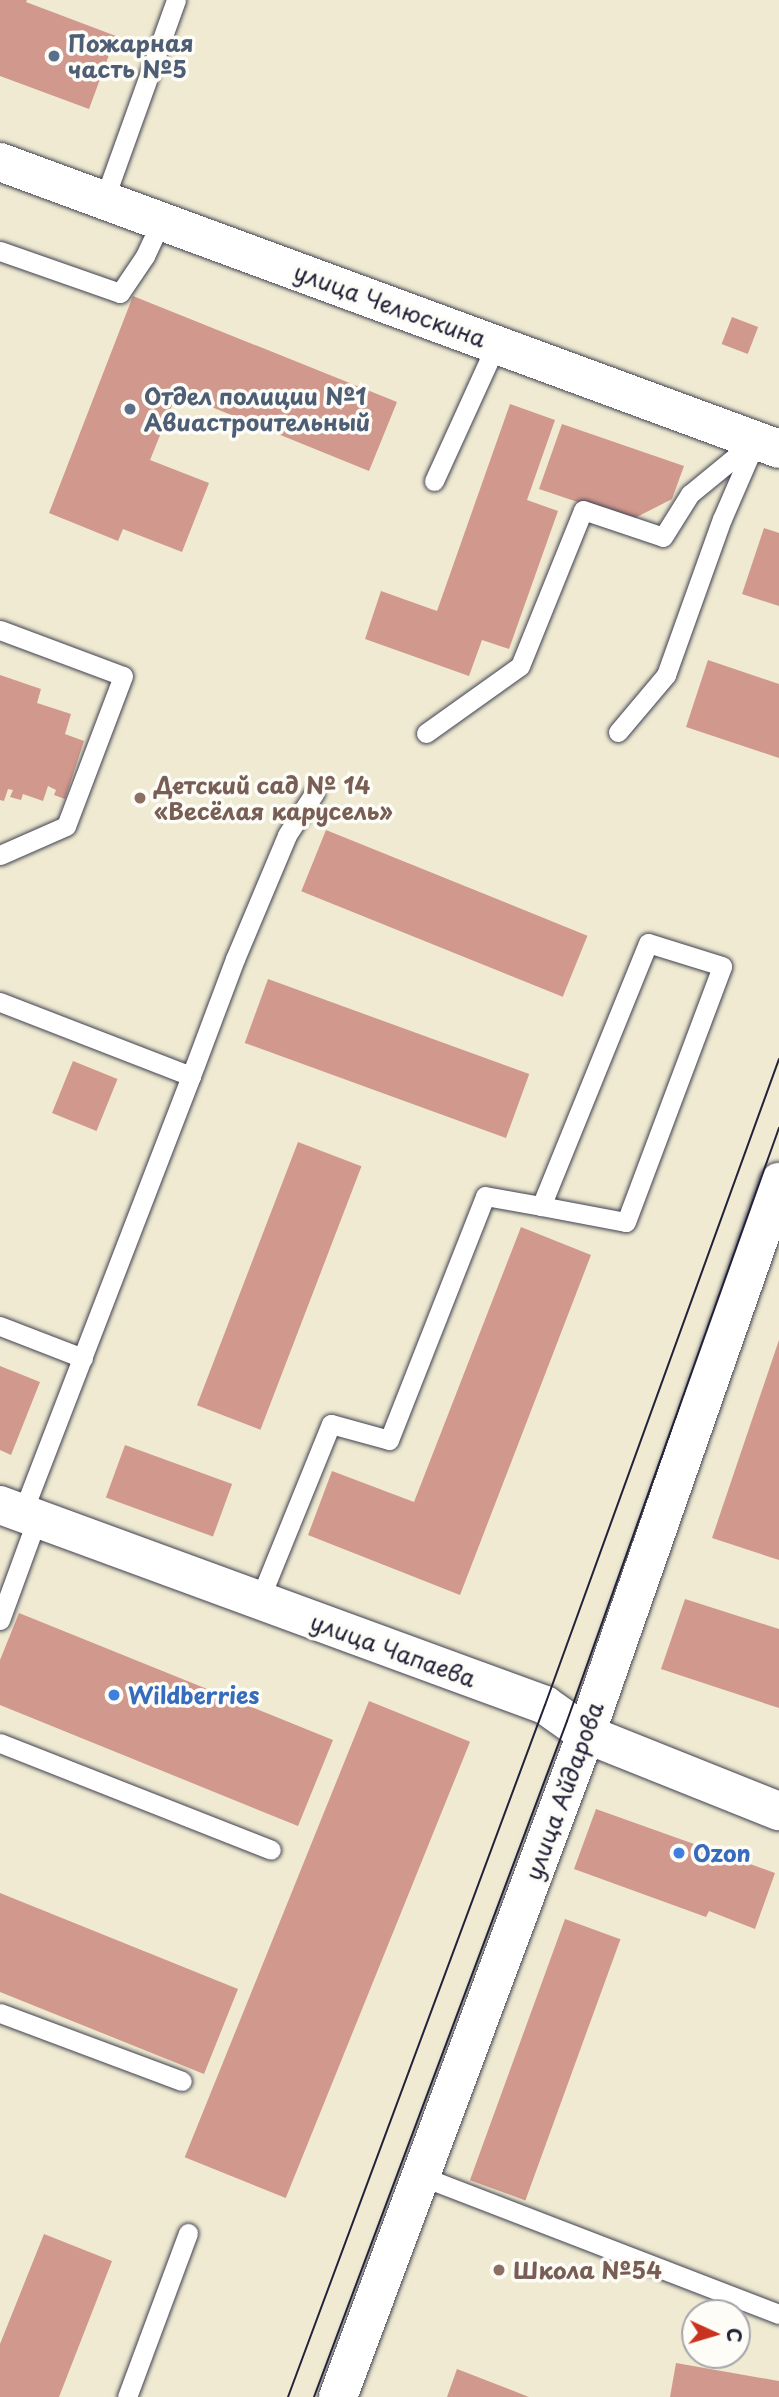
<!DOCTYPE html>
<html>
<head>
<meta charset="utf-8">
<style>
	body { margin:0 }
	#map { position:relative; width:779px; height:2397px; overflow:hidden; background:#efead1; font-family:"Playpen Sans",sans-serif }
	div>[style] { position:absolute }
	.building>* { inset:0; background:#d1998d; transform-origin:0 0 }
	.roads { filter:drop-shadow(0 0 2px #414052) drop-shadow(0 0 2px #414052) }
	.service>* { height:19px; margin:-9.5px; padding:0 9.5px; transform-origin:9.5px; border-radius:9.5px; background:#fff }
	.minor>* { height:38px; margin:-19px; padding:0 19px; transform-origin:19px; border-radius:19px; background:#fff }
	.tertiary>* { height:38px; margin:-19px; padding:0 19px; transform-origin:19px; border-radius:19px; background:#fff }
	.tram>* { height:2px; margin:-1px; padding:0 1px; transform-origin:1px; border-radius:1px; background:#22223b }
	.dots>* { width:19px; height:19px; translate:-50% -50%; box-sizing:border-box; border:4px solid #fdfcf7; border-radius:50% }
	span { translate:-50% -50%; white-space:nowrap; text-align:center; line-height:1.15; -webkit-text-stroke:7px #fdfcf7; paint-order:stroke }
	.service-label { font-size:23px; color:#4e5e75; font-weight:700 }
	.left { translate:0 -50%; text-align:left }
	.street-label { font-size:23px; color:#22223b }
	.education-label { font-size:23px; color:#785e54; font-weight:700 }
	.shop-label { font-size:23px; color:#366cbe; font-weight:700 }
	.north { position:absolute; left:681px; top:2299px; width:70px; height:70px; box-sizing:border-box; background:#fdfcf7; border:2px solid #a5a5ac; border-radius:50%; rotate:94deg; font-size:19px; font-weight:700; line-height:28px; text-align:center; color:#22223b }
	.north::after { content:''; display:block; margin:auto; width:24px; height:32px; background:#c8321e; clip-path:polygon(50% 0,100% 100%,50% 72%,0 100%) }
</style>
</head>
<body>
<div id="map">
	<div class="building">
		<div style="clip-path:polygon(0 0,27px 0,26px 2px,116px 36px,89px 109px,0 76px)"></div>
		<div style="clip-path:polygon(133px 296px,397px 402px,369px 471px,177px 393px,150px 460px,209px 483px,182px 552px,123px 529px,118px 541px,49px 513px)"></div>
		<div style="left:732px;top:317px;width:28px;height:29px;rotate:21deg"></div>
		<div style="clip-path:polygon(510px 404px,555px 420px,527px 500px,558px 511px,509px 649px,482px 640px,469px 676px,365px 639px,381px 591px,437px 611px)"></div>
		<div style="clip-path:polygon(562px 424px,684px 466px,672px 499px,631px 520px,539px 489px)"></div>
		<div style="clip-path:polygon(764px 528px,779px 533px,779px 606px,742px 594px)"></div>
		<div style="clip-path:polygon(708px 660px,779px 684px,779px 758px,686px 727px)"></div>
		<div style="clip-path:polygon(0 675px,41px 689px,37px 703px,71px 714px,65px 734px,84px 741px,65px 799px,54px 795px,56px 790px,48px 786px,43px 801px,23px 794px,21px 800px,10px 797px,13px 790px,8px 789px,4px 801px,0 800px)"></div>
		<div style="left:326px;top:830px;width:282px;height:66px;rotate:22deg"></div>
		<div style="left:268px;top:979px;width:278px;height:68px;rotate:20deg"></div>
		<div style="left:73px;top:1061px;width:48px;height:56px;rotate:22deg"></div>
		<div style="left:298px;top:1142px;width:68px;height:282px;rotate:21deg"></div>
		<div style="clip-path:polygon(521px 1227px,591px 1255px,460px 1595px,308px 1535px,332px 1471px,414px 1502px)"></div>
		<div style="clip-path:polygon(779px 1340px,779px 1560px,712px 1538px)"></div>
		<div style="clip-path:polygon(0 1366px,40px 1382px,11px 1455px,0 1450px)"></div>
		<div style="left:125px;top:1445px;width:114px;height:56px;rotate:20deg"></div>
		<div style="clip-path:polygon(685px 1599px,779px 1629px,779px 1708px,661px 1669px)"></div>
		<div style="clip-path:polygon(19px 1613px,333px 1740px,298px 1826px,0 1705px,0 1660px)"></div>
		<div style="left:369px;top:1701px;width:109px;height:492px;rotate:22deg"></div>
		<div style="clip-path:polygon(596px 1809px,775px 1873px,755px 1929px,709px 1911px,706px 1917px,574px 1869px)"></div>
		<div style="clip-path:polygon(0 1893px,238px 1989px,204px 2074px,0 1992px)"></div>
		<div style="left:565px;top:1919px;width:59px;height:278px;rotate:20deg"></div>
		<div style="clip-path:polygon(44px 2234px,112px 2261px,59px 2397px,0 2397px,0 2344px)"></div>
		<div style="clip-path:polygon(676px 2363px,779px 2381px,779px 2397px,670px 2397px)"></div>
		<div style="clip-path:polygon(457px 2369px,529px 2397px,447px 2397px)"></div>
	</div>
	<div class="roads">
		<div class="service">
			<div style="left:104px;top:200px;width:213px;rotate:-70.2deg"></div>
			<div style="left:0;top:251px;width:127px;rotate:19.3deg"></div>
			<div style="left:120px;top:293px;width:45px;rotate:-56deg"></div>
			<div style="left:145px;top:256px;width:38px;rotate:-65deg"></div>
			<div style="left:434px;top:481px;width:149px;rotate:-65.5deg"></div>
			<div style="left:0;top:630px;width:131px;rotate:20.5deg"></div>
			<div style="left:123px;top:676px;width:160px;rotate:110.8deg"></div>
			<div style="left:66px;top:826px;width:72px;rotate:156.3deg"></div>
			<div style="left:618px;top:732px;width:75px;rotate:-49.9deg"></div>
			<div style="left:666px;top:675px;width:166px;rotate:-70.3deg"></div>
			<div style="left:722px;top:519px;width:81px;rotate:-66.6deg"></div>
			<div style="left:426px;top:733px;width:115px;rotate:-35.5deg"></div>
			<div style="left:520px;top:666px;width:168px;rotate:-68deg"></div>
			<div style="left:583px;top:510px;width:84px;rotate:18.6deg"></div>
			<div style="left:663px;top:537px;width:51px;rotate:-57.9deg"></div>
			<div style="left:690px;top:494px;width:85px;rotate:-39.3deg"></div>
			<div style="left:0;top:1002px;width:205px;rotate:21.2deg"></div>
			<div style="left:191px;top:1076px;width:469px;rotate:111.1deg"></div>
			<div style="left:191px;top:1076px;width:125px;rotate:-69.4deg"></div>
			<div style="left:235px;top:959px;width:134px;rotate:-67.2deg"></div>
			<div style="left:287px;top:835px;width:51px;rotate:-56.9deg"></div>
			<div style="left:0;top:1326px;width:89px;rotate:21.1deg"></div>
			<div style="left:259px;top:1601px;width:191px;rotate:-67.9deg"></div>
			<div style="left:331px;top:1424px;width:60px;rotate:15.4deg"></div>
			<div style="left:389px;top:1440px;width:262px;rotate:-68.5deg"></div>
			<div style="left:485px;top:1196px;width:57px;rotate:10.1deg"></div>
			<div style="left:541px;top:1206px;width:86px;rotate:10.7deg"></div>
			<div style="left:626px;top:1222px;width:273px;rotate:-69.4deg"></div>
			<div style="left:722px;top:966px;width:77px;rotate:-162.7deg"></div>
			<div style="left:648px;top:943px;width:284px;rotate:112.1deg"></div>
			<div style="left:0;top:1620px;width:108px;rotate:-69.9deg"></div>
			<div style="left:0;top:1743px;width:291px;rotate:21.5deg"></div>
			<div style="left:0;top:2013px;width:194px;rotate:20.5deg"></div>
			<div style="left:421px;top:2176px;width:384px;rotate:21.1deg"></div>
			<div style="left:127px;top:2397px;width:175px;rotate:-69.6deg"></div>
		</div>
		<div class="minor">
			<div style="left:0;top:1505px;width:581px;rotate:20.15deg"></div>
			<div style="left:545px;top:1705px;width:50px;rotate:35.3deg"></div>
			<div style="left:586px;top:1734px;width:208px;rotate:21.8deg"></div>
		</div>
		<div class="tertiary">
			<div style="left:0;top:162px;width:830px;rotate:20.22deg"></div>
			<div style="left:338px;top:2397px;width:708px;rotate:-69.49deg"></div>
			<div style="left:586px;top:1734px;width:585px;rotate:-70.73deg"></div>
		</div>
	</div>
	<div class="tram">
		<div style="left:288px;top:2397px;width:738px;rotate:-69.63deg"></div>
		<div style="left:545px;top:1705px;width:687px;rotate:-70.09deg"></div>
		<div style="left:314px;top:2397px;width:722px;rotate:-69.48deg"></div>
		<div style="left:567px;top:1721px;width:630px;rotate:-70.33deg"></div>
	</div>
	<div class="dots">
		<div style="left:54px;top:56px;background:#5c6f8a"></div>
		<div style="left:130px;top:409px;background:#5c6f8a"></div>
		<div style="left:140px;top:798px;background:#8d6e63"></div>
		<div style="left:114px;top:1695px;background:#3f7fe0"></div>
		<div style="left:679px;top:1853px;background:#3f7fe0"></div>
		<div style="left:499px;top:2270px;background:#8d6e63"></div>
	</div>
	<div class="service-label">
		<span class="left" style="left:68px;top:56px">Пожарная<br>часть №5</span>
		<span class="left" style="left:144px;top:409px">Отдел полиции №1<br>Авиастроительный</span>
	</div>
	<div class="street-label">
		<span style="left:390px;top:305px;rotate:20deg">улица Челюскина</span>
		<span style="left:393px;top:1650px;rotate:20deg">улица Чапаева</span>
		<span style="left:564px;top:1791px;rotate:-70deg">улица Айдарова</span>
	</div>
	<div class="education-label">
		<span class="left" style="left:154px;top:798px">Детский сад № 14<br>«Весёлая карусель»</span>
		<span class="left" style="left:513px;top:2270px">Школа №54</span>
	</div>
	<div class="shop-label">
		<span class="left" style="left:128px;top:1695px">Wildberries</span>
		<span class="left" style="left:693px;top:1853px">Ozon</span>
	</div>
	<div class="north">С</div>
</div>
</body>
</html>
